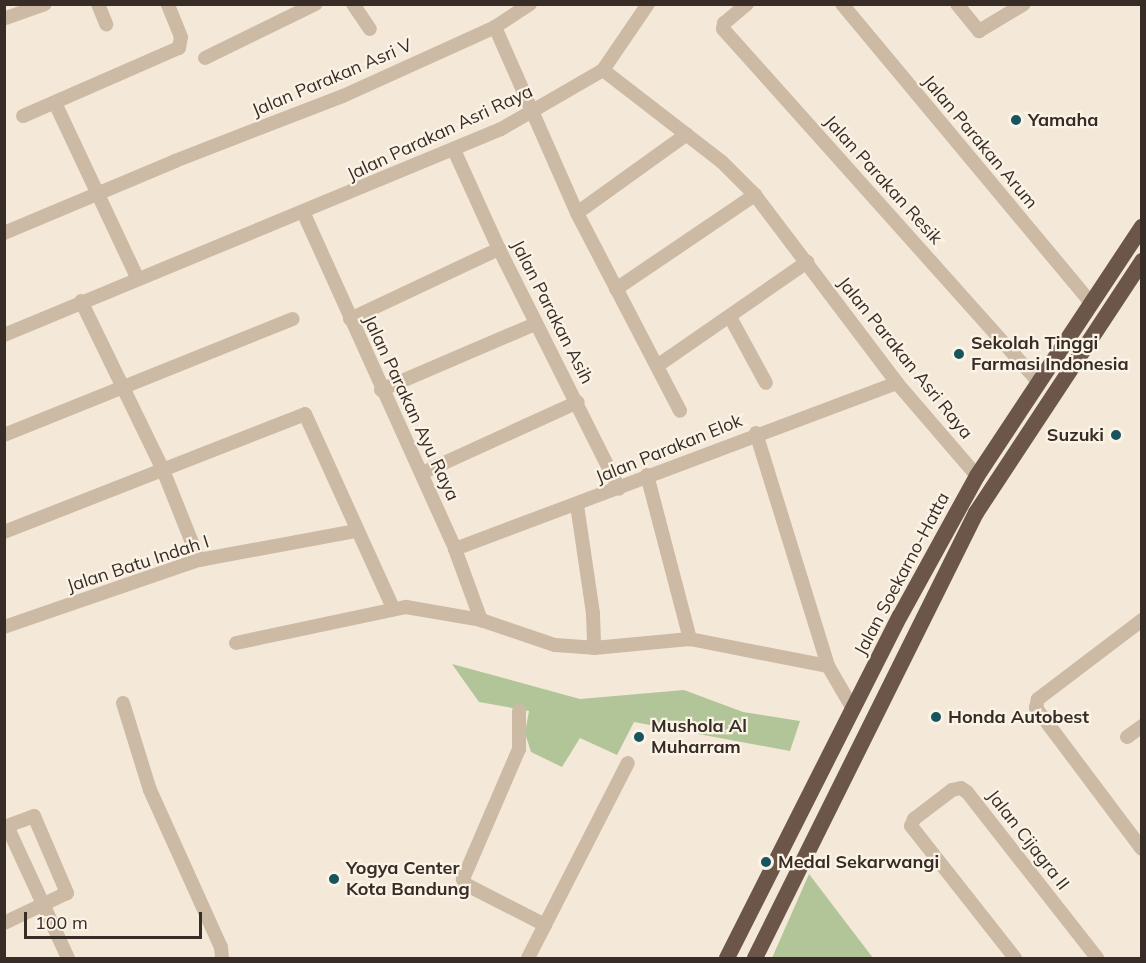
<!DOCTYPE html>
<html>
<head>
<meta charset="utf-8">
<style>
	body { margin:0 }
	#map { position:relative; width:1146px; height:963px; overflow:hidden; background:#f4e9d9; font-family:Mulish,sans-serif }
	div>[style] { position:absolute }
	.green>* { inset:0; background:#b2c598 }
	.minor>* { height:14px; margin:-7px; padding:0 7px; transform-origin:7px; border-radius:7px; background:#cdbaa4 }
	.trunk>* { height:16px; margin:-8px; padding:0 8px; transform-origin:8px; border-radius:8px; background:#6b5649 }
	.dots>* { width:16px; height:16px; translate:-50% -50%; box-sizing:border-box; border:3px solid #fbf3e6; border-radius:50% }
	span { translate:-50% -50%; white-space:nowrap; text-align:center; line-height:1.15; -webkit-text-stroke:4.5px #fbf3e6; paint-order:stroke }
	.street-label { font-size:18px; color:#382d26 }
	.poi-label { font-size:18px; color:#382d26; font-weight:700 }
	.left { translate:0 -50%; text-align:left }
	.right { translate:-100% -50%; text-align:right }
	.frame { position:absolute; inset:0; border:6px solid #382d26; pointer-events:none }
	.scale { position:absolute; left:24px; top:912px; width:178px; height:27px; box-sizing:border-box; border:3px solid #382d26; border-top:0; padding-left:8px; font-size:18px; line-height:21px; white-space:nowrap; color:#382d26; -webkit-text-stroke:4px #fbf3e6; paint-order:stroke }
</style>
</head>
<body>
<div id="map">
	<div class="green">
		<div style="clip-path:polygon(452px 664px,580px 699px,684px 690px,743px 712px,800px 721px,790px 751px,634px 722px,617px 755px,580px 738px,562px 767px,531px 752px,525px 733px,529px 711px,479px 702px)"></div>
		<div style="clip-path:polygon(809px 874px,873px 958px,772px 958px)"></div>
	</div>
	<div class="minor">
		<div style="left:98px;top:4px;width:22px;rotate:68deg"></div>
		<div style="left:353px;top:4px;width:30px;rotate:56deg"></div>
		<div style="left:747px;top:4px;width:30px;rotate:140deg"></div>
		<div style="left:724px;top:23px;width:6px;rotate:99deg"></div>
		<div style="left:723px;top:29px;width:475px;rotate:48.2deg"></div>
		<div style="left:842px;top:4px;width:389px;rotate:50.2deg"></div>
		<div style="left:957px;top:4px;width:35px;rotate:51deg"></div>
		<div style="left:979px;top:31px;width:52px;rotate:-31deg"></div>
		<div style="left:6px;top:18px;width:41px;rotate:-19.7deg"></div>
		<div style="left:495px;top:27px;width:203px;rotate:66.2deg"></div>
		<div style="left:577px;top:213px;width:223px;rotate:62.5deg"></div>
		<div style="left:205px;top:58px;width:123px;rotate:-26.1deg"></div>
		<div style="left:603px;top:70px;width:150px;rotate:37.7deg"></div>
		<div style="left:722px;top:162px;width:47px;rotate:45deg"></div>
		<div style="left:755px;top:195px;width:236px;rotate:52.9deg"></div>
		<div style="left:897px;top:383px;width:123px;rotate:49.3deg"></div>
		<div style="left:55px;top:103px;width:192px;rotate:64.8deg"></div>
		<div style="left:23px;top:116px;width:170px;rotate:-23.6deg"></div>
		<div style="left:179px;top:48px;width:11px;rotate:-80deg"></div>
		<div style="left:181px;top:37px;width:35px;rotate:-112deg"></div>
		<div style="left:454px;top:150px;width:109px;rotate:65.6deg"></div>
		<div style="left:499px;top:249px;width:268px;rotate:63.4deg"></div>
		<div style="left:577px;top:213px;width:135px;rotate:-35.7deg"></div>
		<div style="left:304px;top:214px;width:367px;rotate:65.7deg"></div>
		<div style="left:455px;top:549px;width:76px;rotate:69.9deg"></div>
		<div style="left:4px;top:233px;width:186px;rotate:-22.8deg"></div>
		<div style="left:175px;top:161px;width:180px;rotate:-21.2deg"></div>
		<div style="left:343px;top:96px;width:167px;rotate:-24.4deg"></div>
		<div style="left:495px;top:27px;width:42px;rotate:-33.3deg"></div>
		<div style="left:616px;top:289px;width:168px;rotate:-34.1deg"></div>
		<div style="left:81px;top:301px;width:188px;rotate:64.1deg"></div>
		<div style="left:163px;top:470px;width:97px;rotate:68.2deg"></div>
		<div style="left:730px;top:317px;width:75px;rotate:61.4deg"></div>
		<div style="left:350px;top:319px;width:165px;rotate:-25.2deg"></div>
		<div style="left:4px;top:335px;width:538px;rotate:-22.51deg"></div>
		<div style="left:501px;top:129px;width:118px;rotate:-30deg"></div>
		<div style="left:603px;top:70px;width:80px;rotate:-55.7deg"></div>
		<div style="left:657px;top:366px;width:183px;rotate:-34.7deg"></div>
		<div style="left:381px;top:390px;width:168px;rotate:-23.2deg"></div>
		<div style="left:756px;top:433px;width:244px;rotate:72.8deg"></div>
		<div style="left:828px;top:666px;width:50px;rotate:59.8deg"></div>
		<div style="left:4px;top:435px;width:311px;rotate:-21.9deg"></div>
		<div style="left:422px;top:473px;width:171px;rotate:-24.5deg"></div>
		<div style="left:647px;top:475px;width:170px;rotate:75.3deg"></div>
		<div style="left:577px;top:505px;width:110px;rotate:81.6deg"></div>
		<div style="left:593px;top:614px;width:34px;rotate:88deg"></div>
		<div style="left:4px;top:532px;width:323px;rotate:-21.4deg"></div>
		<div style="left:305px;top:414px;width:213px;rotate:65.6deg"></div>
		<div style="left:455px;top:549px;width:472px;rotate:-20.6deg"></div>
		<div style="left:1142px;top:620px;width:131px;rotate:142.8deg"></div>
		<div style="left:1038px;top:699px;width:9px;rotate:103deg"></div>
		<div style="left:1036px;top:708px;width:176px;rotate:53.1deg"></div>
		<div style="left:4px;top:627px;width:206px;rotate:-19deg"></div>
		<div style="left:199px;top:560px;width:160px;rotate:-10.5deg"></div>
		<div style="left:236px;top:643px;width:174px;rotate:-12deg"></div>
		<div style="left:406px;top:607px;width:76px;rotate:9.8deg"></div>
		<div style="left:481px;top:620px;width:78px;rotate:18.7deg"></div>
		<div style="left:555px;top:645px;width:39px;rotate:4deg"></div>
		<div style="left:594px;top:648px;width:96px;rotate:-5.4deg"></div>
		<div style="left:690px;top:639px;width:141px;rotate:11.1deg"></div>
		<div style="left:123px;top:703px;width:91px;rotate:72.8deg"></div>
		<div style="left:150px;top:790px;width:172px;rotate:65.7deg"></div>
		<div style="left:221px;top:947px;width:11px;rotate:85deg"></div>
		<div style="left:519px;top:711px;width:38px;rotate:90deg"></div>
		<div style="left:519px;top:749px;width:142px;rotate:113.3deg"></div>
		<div style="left:463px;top:879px;width:5px;rotate:68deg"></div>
		<div style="left:465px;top:884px;width:90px;rotate:27.1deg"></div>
		<div style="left:1127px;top:737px;width:19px;rotate:-36deg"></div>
		<div style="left:7px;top:826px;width:145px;rotate:65.2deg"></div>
		<div style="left:4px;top:827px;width:32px;rotate:-20deg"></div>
		<div style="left:34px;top:816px;width:84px;rotate:66.8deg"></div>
		<div style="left:67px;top:893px;width:70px;rotate:154.5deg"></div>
		<div style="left:528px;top:958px;width:219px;rotate:-62.9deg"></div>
		<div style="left:1015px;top:958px;width:168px;rotate:-128.2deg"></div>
		<div style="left:911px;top:826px;width:8px;rotate:-67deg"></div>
		<div style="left:914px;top:819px;width:48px;rotate:-37.3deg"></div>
		<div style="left:952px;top:790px;width:9px;rotate:-13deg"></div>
		<div style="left:961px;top:788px;width:7px;rotate:34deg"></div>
		<div style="left:967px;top:792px;width:211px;rotate:51.9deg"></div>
	</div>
	<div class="trunk">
		<div style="left:727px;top:958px;width:383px;rotate:-63.2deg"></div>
		<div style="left:900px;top:616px;width:160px;rotate:-61.2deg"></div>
		<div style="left:977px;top:476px;width:299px;rotate:-56.5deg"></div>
		<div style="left:755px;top:958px;width:497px;rotate:-63.6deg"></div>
		<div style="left:976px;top:513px;width:302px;rotate:-56.6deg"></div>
	</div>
	<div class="dots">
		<div style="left:1016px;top:120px;background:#17545e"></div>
		<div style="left:959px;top:354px;background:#17545e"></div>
		<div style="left:1116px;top:435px;background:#17545e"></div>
		<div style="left:936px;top:717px;background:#17545e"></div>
		<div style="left:639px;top:737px;background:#17545e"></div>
		<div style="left:766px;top:862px;background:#17545e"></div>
		<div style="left:334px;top:879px;background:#17545e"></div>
	</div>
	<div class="street-label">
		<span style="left:332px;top:78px;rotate:-23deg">Jalan Parakan Asri V</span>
		<span style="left:440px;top:133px;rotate:-25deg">Jalan Parakan Asri Raya</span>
		<span style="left:980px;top:142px;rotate:50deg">Jalan Parakan Arum</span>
		<span style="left:883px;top:180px;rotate:48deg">Jalan Parakan Resik</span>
		<span style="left:552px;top:312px;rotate:63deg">Jalan Parakan Asih</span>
		<span style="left:905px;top:358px;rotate:51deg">Jalan Parakan Asri Raya</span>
		<span style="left:411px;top:408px;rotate:65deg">Jalan Parakan Ayu Raya</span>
		<span style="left:669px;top:449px;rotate:-22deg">Jalan Parakan Elok</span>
		<span style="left:138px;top:564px;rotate:-18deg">Jalan Batu Indah I</span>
		<span style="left:902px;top:574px;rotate:-62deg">Jalan Soekarno-Hatta</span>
		<span style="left:1028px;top:840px;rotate:52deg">Jalan Cijagra II</span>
	</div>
	<div class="poi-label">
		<span class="left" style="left:1028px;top:120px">Yamaha</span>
		<span class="left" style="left:971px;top:354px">Sekolah Tinggi<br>Farmasi Indonesia</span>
		<span class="right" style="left:1104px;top:435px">Suzuki</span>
		<span class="left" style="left:948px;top:717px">Honda Autobest</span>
		<span class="left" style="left:651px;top:737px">Mushola Al<br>Muharram</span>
		<span class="left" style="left:778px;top:862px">Medal Sekarwangi</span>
		<span class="left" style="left:346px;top:879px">Yogya Center<br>Kota Bandung</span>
	</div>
	<div class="frame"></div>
	<div class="scale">100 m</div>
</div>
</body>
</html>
